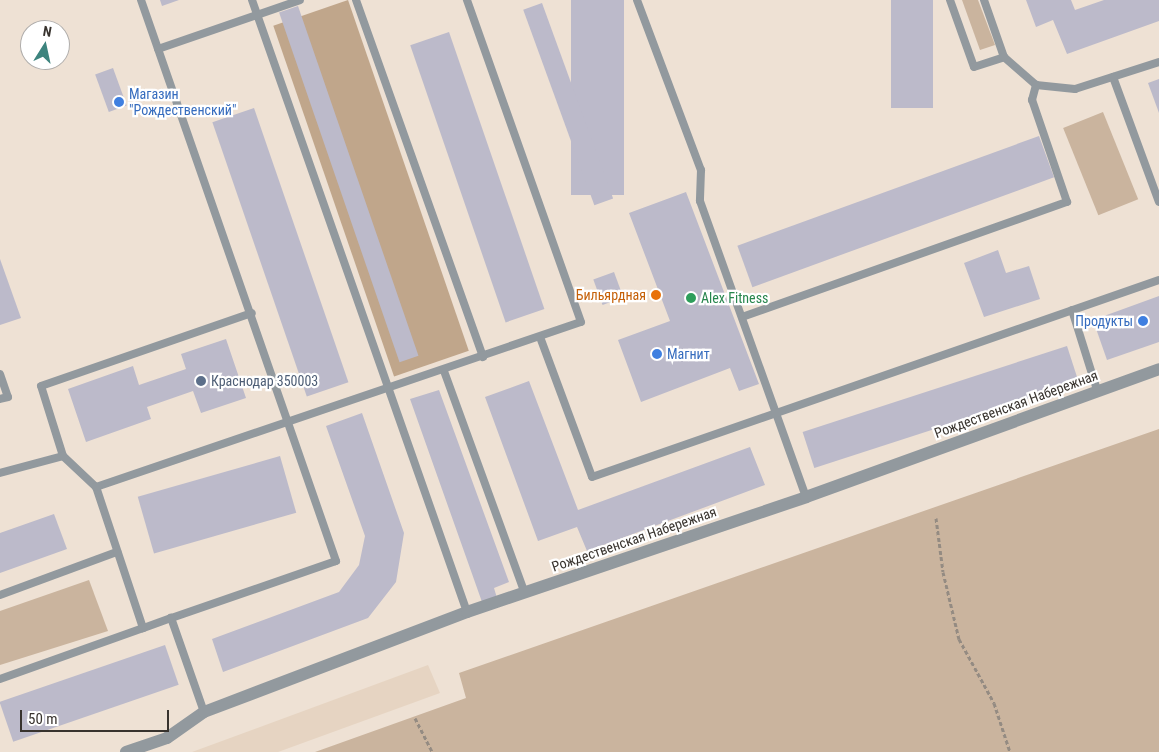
<!DOCTYPE html>
<html>
<head>
<meta charset="utf-8">
<style>
	body { margin:0 }
	#map { position:relative; width:1159px; height:752px; overflow:hidden; background:#eee1d4; font-family:"Roboto Condensed",sans-serif }
	div>[style] { position:absolute }
	.built>* { inset:0; background:#e6d4c2 }
	.green>* { inset:0; background:#cab49e; transform-origin:0 0 }
	.forest>* { inset:0; background:#c0a68b; transform-origin:0 0 }
	.building>* { inset:0; background:#bcbaca; transform-origin:0 0 }
	.path>* { height:3px; margin-top:-1.5px; transform-origin:0; background:repeating-linear-gradient(90deg,#948b82 0 4px,transparent 0 6.5px) }
	.lane>* { height:8px; margin:-4px; padding:0 4px; transform-origin:4px; border-radius:4px; background:#92999e }
	.street>* { height:12px; margin:-6px; padding:0 6px; transform-origin:6px; border-radius:6px; background:#92999e }
	.dots>* { width:14px; height:14px; translate:-50% -50%; box-sizing:border-box; border:2px solid #fff; border-radius:50% }
	span { translate:-50% -50%; white-space:nowrap; text-align:center; line-height:1.15; -webkit-text-stroke:4.5px #fff; paint-order:stroke }
	.shop-label { font-size:14px; color:#366cbe }
	.left { translate:0 -50%; text-align:left }
	.right { translate:-100% -50%; text-align:right }
	.food-label { font-size:14px; color:#c56008 }
	.leisure-label { font-size:14px; color:#27864d }
	.service-label { font-size:14px; color:#4e5e75 }
	.street-label { font-size:14px; color:#38332e }
	.north { position:absolute; left:20px; top:20px; width:50px; height:50px; box-sizing:border-box; background:#fff; border:1px solid #afadab; border-radius:50%; rotate:10deg; font-size:14px; font-weight:700; line-height:20px; text-align:center; color:#38332e }
	.north::after { content:''; display:block; margin:auto; width:18px; height:22px; background:#3d847e; clip-path:polygon(50% 0,100% 100%,50% 72%,0 100%) }
	.scale { position:absolute; left:20px; top:710px; width:149px; height:22px; box-sizing:border-box; border:2px solid #38332e; border-top:0; padding-left:6px; font-size:15px; line-height:18px; white-space:nowrap; color:#38332e; -webkit-text-stroke:4px #fff; paint-order:stroke }
</style>
</head>
<body>
<div id="map">
	<div class="built">
		<div style="clip-path:polygon(428px 665px,440px 693px,278px 752px,192px 752px)"></div>
	</div>
	<div class="green">
		<div style="clip-path:polygon(962px 0,978px 0,995px 45px,980px 50px)"></div>
		<div style="left:1103px;top:112px;width:94px;height:43px;rotate:68deg"></div>
		<div style="clip-path:polygon(1159px 429px,1159px 752px,315px 752px,466px 698px,459px 673px)"></div>
		<div style="clip-path:polygon(89px 580px,108px 631px,0 665px,0 611px)"></div>
	</div>
	<div class="forest">
		<div style="left:348px;top:0;width:371px;height:79px;rotate:71deg"></div>
	</div>
	<div class="building">
		<div style="clip-path:polygon(160px 0,179px 0,162px 6px)"></div>
		<div style="left:571px;top:0;width:53px;height:195px"></div>
		<div style="left:891px;top:0;width:42px;height:108px"></div>
		<div style="clip-path:polygon(1026px 0,1071px 0,1075px 10px,1104px 0,1159px 0,1159px 21px,1067px 54px,1053px 20px,1036px 27px)"></div>
		<div style="left:542px;top:3px;width:208px;height:20px;rotate:70deg"></div>
		<div style="left:298px;top:6px;width:370px;height:20px;rotate:71deg"></div>
		<div style="left:449px;top:32px;width:293px;height:41px;rotate:71deg"></div>
		<div style="left:113px;top:68px;width:40px;height:19px;rotate:70deg"></div>
		<div style="clip-path:polygon(1159px 79px,1159px 113px,1148px 83px)"></div>
		<div style="left:254px;top:108px;width:290px;height:44px;rotate:71deg"></div>
		<div style="left:1039px;top:136px;width:44px;height:321px;rotate:70deg"></div>
		<div style="clip-path:polygon(686px 192px,759px 384px,739px 391px,730px 368px,641px 402px,618px 340px,670px 321px,629px 213px)"></div>
		<div style="clip-path:polygon(998px 250px,1006px 273px,1029px 266px,1040px 299px,984px 317px,964px 263px)"></div>
		<div style="clip-path:polygon(0 259px,21px 318px,0 325px)"></div>
		<div style="left:614px;top:272px;width:27px;height:22px;rotate:70deg"></div>
		<div style="clip-path:polygon(1159px 296px,1159px 342px,1107px 360px,1093px 320px)"></div>
		<div style="clip-path:polygon(226px 339px,246px 398px,201px 413px,193px 391px,147px 407px,151px 419px,86px 442px,68px 389px,133px 366px,139px 385px,186px 369px,181px 354px)"></div>
		<div style="left:1067px;top:346px;width:38px;height:278px;rotate:72deg"></div>
		<div style="clip-path:polygon(529px 381px,578px 510px,750px 447px,765px 485px,587px 551px,577px 527px,538px 541px,485px 397px)"></div>
		<div style="clip-path:polygon(439px 390px,509px 582px,494px 588px,497px 598px,482px 602px,410px 399px)"></div>
		<div style="clip-path:polygon(362px 413px,404px 533px,396px 582px,368px 618px,223px 672px,212px 639px,339px 592px,359px 565px,365px 536px,326px 426px)"></div>
		<div style="left:280px;top:456px;width:59px;height:148px;rotate:74deg"></div>
		<div style="clip-path:polygon(54px 514px,67px 549px,0 573px,0 533px)"></div>
		<div style="left:165px;top:645px;width:42px;height:175px;rotate:71deg"></div>
	</div>
	<div class="path">
		<div style="left:936px;top:518px;width:54px;rotate:82.6deg"></div>
		<div style="left:943px;top:572px;width:69px;rotate:76.6deg"></div>
		<div style="left:959px;top:639px;width:73px;rotate:61.3deg"></div>
		<div style="left:994px;top:703px;width:52px;rotate:71.9deg"></div>
		<div style="left:415px;top:718px;width:38px;rotate:63deg"></div>
	</div>
	<div class="lane">
		<div style="left:141px;top:0;width:594px;rotate:70.83deg"></div>
		<div style="left:336px;top:561px;width:175px;rotate:160.9deg"></div>
		<div style="left:252px;top:0;width:649px;rotate:70.64deg"></div>
		<div style="left:356px;top:0;width:379px;rotate:70.4deg"></div>
		<div style="left:637px;top:0;width:182px;rotate:69.4deg"></div>
		<div style="left:701px;top:170px;width:31px;rotate:92deg"></div>
		<div style="left:700px;top:201px;width:314px;rotate:70.3deg"></div>
		<div style="left:950px;top:0;width:71px;rotate:70.3deg"></div>
		<div style="left:974px;top:67px;width:32px;rotate:-18deg"></div>
		<div style="left:984px;top:0;width:60px;rotate:70.7deg"></div>
		<div style="left:1004px;top:57px;width:43px;rotate:41.2deg"></div>
		<div style="left:1036px;top:85px;width:39px;rotate:6deg"></div>
		<div style="left:1075px;top:89px;width:88px;rotate:-17.8deg"></div>
		<div style="left:158px;top:49px;width:150px;rotate:-19deg"></div>
		<div style="left:1113px;top:77px;width:133px;rotate:69.8deg"></div>
		<div style="left:1072px;top:310px;width:84px;rotate:72.6deg"></div>
		<div style="left:742px;top:317px;width:345px;rotate:-19.5deg"></div>
		<div style="left:1067px;top:202px;width:108px;rotate:-108.9deg"></div>
		<div style="left:1032px;top:100px;width:16px;rotate:-75deg"></div>
		<div style="left:540px;top:337px;width:149px;rotate:69.6deg"></div>
		<div style="left:592px;top:477px;width:600px;rotate:-19.16deg"></div>
		<div style="left:444px;top:371px;width:236px;rotate:70deg"></div>
		<div style="left:0;top:374px;width:24px;rotate:71deg"></div>
		<div style="left:8px;top:397px;width:8px;rotate:166deg"></div>
		<div style="left:63px;top:456px;width:73px;rotate:-107.4deg"></div>
		<div style="left:41px;top:386px;width:223px;rotate:-19.1deg"></div>
		<div style="left:0;top:473px;width:65px;rotate:-15.1deg"></div>
		<div style="left:63px;top:456px;width:45px;rotate:43.2deg"></div>
		<div style="left:0;top:595px;width:125px;rotate:-20.2deg"></div>
		<div style="left:0;top:679px;width:152px;rotate:-19.6deg"></div>
		<div style="left:204px;top:712px;width:100px;rotate:-109.3deg"></div>
		<div style="left:171px;top:618px;width:30px;rotate:160deg"></div>
		<div style="left:143px;top:628px;width:149px;rotate:-108.4deg"></div>
		<div style="left:96px;top:487px;width:512px;rotate:-18.79deg"></div>
		<div style="left:581px;top:322px;width:342px;rotate:-109.5deg"></div>
	</div>
	<div class="street">
		<div style="left:126px;top:752px;width:43px;rotate:-18.9deg"></div>
		<div style="left:167px;top:738px;width:45px;rotate:-35.1deg"></div>
		<div style="left:204px;top:712px;width:281px;rotate:-20.8deg"></div>
		<div style="left:467px;top:612px;width:358px;rotate:-18.7deg"></div>
		<div style="left:806px;top:497px;width:375px;rotate:-19.9deg"></div>
	</div>
	<div class="dots">
		<div style="left:119px;top:102px;background:#3f7fe0"></div>
		<div style="left:656px;top:295px;background:#e8710a"></div>
		<div style="left:691px;top:298px;background:#2e9e5b"></div>
		<div style="left:1143px;top:321px;background:#3f7fe0"></div>
		<div style="left:657px;top:354px;background:#3f7fe0"></div>
		<div style="left:201px;top:381px;background:#5c6f8a"></div>
	</div>
	<div class="shop-label">
		<span class="left" style="left:129px;top:102px">Магазин<br>"Рождественский"</span>
		<span class="right" style="left:1133px;top:321px">Продукты</span>
		<span class="left" style="left:667px;top:354px">Магнит</span>
	</div>
	<div class="food-label">
		<span class="right" style="left:646px;top:295px">Бильярдная</span>
	</div>
	<div class="leisure-label">
		<span class="left" style="left:701px;top:298px">Alex Fitness</span>
	</div>
	<div class="service-label">
		<span class="left" style="left:211px;top:381px">Краснодар 350003</span>
	</div>
	<div class="street-label">
		<span style="left:1016px;top:404px;rotate:-20deg">Рождественская Набережная</span>
		<span style="left:634px;top:539px;rotate:-19deg">Рождественская Набережная</span>
	</div>
	<div class="north">N</div>
	<div class="scale">50 m</div>
</div>
</body>
</html>
